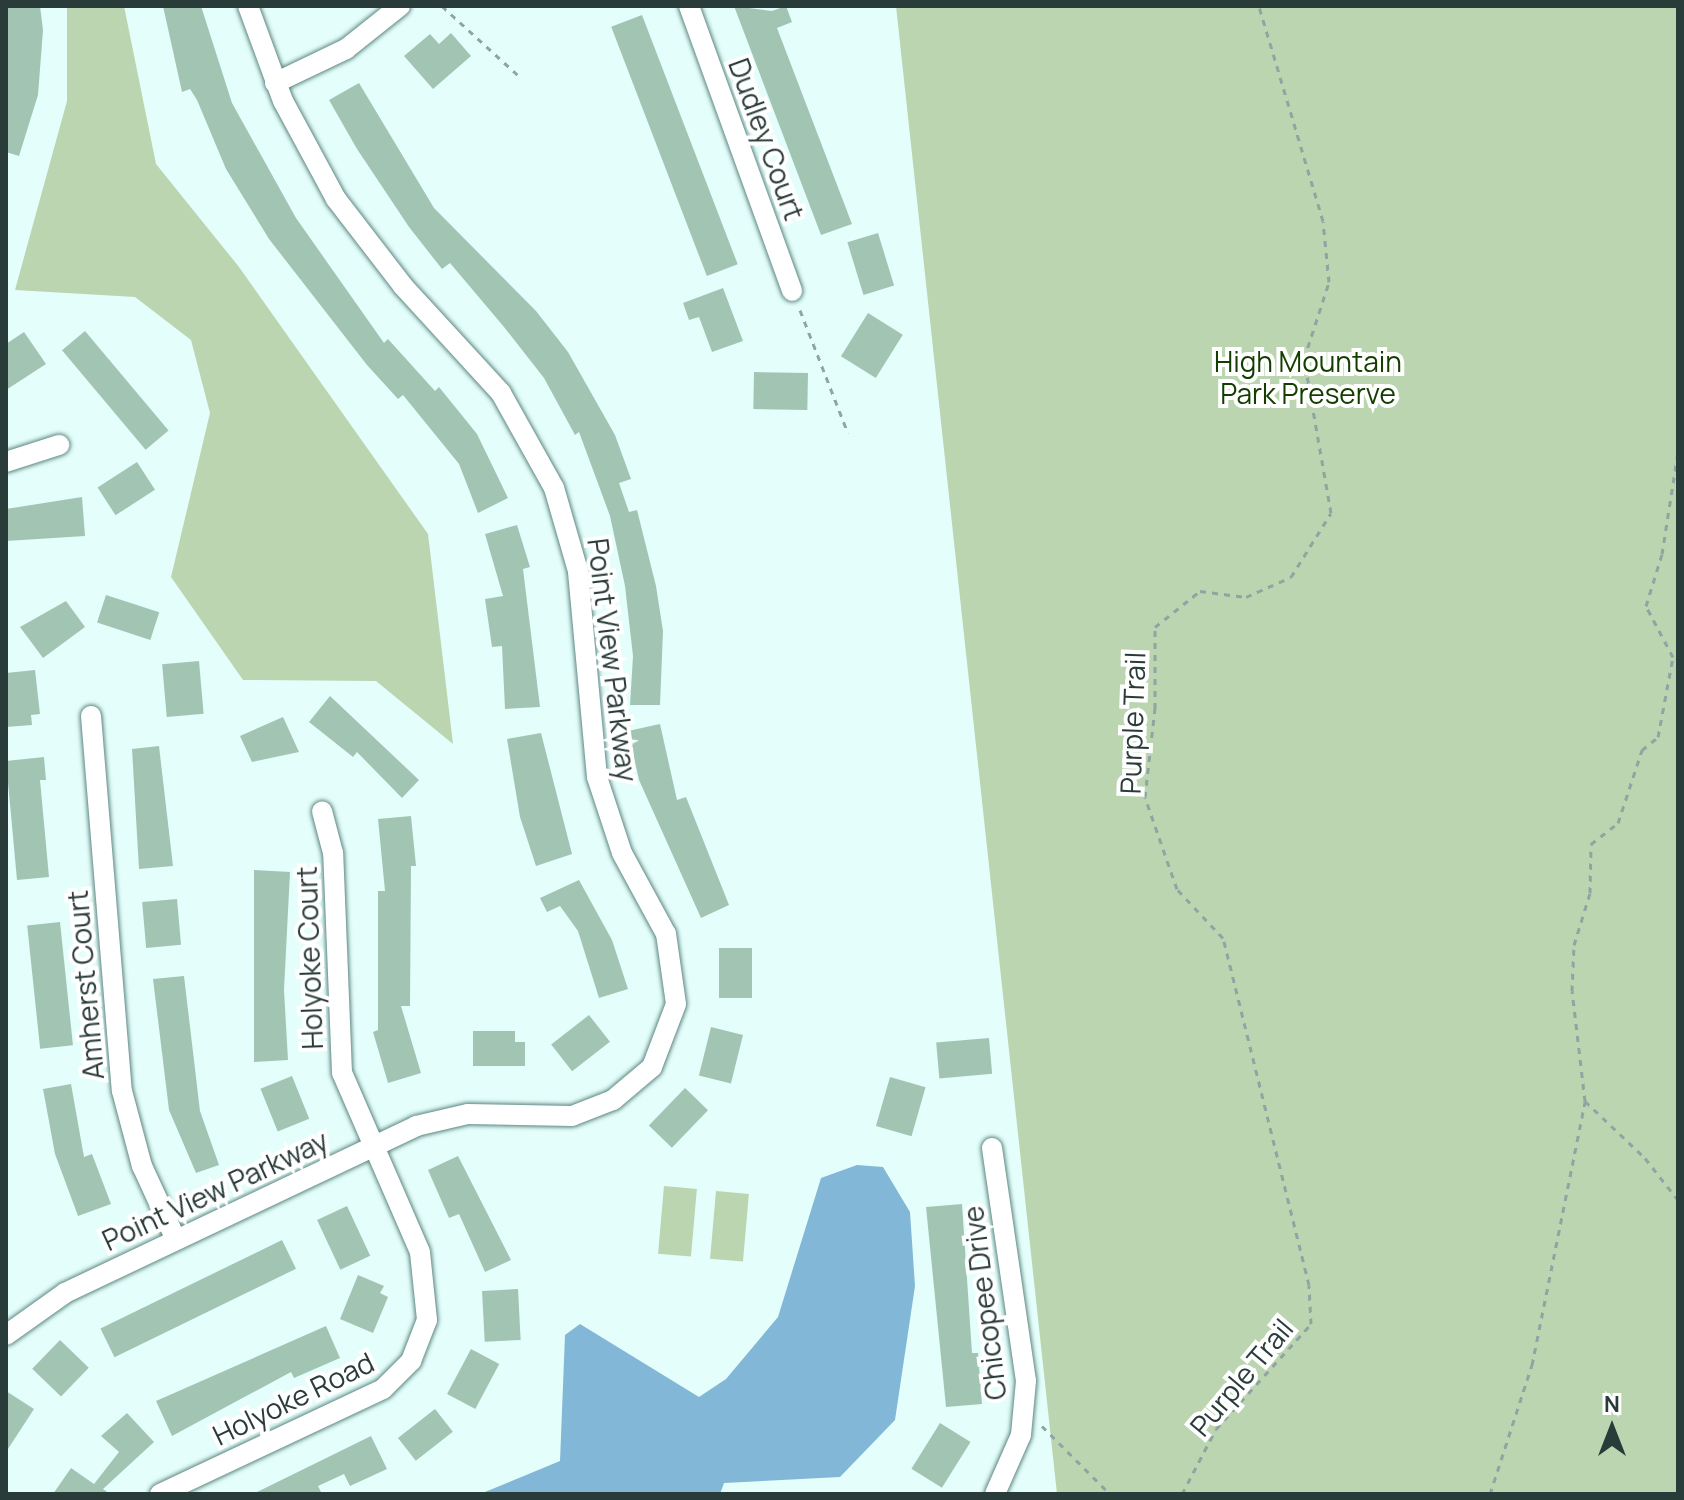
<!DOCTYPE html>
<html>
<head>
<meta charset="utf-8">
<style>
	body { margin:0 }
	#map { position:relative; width:1684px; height:1500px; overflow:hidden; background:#e4fefb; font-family:Manrope,sans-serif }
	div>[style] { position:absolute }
	.green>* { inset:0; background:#bad5b0; transform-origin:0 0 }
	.water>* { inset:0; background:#83b7d7 }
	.building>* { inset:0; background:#a2c5b3; transform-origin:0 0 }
	.path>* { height:3px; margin-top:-1.5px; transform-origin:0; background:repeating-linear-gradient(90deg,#8fa5a2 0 6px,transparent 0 12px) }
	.roads { filter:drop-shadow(0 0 2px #5d8681) drop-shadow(0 0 2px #5d8681) }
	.minor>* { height:20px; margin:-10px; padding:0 10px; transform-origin:10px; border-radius:10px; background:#fff }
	span { translate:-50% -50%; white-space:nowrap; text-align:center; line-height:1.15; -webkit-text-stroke:8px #fff; paint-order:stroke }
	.street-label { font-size:28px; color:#2a3c39 }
	.park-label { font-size:28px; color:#143e00 }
	.frame { position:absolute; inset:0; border:8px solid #2a3c39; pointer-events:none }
	.north { position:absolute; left:1572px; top:1388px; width:80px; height:80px; -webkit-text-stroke:6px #fff; paint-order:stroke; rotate:0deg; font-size:22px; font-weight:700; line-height:32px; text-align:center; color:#2a3c39 }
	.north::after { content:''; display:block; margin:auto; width:28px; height:36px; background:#2a3c39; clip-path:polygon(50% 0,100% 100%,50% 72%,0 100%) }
</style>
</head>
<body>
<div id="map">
	<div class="green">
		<div style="clip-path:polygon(67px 6px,124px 6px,156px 164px,239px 267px,428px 534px,453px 744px,376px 681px,243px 680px,171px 577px,210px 413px,191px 340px,135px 297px,15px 290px,67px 101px)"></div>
		<div style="clip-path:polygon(896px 6px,1678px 6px,1678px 1494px,1057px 1494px)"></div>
		<div style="left:664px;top:1186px;width:33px;height:68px;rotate:5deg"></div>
		<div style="left:716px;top:1191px;width:33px;height:68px;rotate:5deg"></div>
	</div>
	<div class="water">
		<div style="clip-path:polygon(857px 1165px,883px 1167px,910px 1212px,915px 1286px,895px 1420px,840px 1477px,724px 1483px,720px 1494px,480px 1494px,560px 1461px,565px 1335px,580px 1324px,699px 1397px,726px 1379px,778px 1317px,821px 1178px)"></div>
	</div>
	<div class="building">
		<div style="clip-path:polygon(6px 6px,40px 6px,43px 30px,38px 95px,19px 156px,6px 152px)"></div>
		<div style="clip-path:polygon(163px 6px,201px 6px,232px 103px,296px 218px,384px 343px,388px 339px,435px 391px,439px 387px,477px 434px,508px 498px,478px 513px,459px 464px,403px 395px,398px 399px,367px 365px,269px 239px,226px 169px,197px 100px,190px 89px,182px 92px)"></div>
		<div style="clip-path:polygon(734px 6px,772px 11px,786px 6px,792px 22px,777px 28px,852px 224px,821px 235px)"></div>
		<div style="left:642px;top:15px;width:267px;height:33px;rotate:69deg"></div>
		<div style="clip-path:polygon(451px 33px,471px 56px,433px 89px,404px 56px,430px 34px,439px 44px)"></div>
		<div style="clip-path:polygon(359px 83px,434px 208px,536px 311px,568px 352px,615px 435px,631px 479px,619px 483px,629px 512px,637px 510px,656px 586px,663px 631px,660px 705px,630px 705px,633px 656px,625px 586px,610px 516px,579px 432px,575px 435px,544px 378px,504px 327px,450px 263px,442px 269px,409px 227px,357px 149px,329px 100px)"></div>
		<div style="left:878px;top:233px;width:55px;height:32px;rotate:73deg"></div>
		<div style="clip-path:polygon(723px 288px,743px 341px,712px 352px,699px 317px,689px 320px,683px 303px)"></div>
		<div style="left:868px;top:313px;width:41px;height:51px;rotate:32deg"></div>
		<div style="left:85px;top:331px;width:130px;height:30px;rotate:50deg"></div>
		<div style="clip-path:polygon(24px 332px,46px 364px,6px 390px,6px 344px)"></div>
		<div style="left:754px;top:372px;width:54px;height:37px;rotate:1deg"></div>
		<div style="left:137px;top:462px;width:33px;height:47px;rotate:57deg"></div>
		<div style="clip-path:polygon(82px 497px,85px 536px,6px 541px,6px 509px)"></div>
		<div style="clip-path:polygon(517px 525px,530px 567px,523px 569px,540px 707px,505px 709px,502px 646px,492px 647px,485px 599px,503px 596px,485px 534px)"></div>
		<div style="left:106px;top:595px;width:56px;height:29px;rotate:18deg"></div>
		<div style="clip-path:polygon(66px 601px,85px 627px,43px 658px,20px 627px)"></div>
		<div style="left:199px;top:661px;width:53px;height:37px;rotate:85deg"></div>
		<div style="clip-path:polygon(35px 670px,40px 714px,31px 715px,32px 725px,6px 727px,6px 673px)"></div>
		<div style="clip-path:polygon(330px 696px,419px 780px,402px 798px,357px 752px,353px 757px,309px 722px)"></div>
		<div style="clip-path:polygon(283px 717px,299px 752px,252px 762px,240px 736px)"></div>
		<div style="clip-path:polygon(660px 724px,677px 800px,686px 797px,729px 905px,701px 918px,639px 780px,628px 731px)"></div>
		<div style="clip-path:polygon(541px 733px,572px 854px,536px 866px,520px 817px,507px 739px)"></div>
		<div style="clip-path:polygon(159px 746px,173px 866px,139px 869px,132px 749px)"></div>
		<div style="clip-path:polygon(44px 757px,46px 780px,40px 780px,49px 877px,17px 880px,6px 761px)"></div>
		<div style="clip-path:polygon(411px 816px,416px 866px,411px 866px,410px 1006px,401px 1006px,421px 1073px,388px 1083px,373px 1032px,378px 1030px,378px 891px,385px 891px,378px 819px)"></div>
		<div style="clip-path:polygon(254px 870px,290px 872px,284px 990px,288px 1060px,254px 1062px)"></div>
		<div style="clip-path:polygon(579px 880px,612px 940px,628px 989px,599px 998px,578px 931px,560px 906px,547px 912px,540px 898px)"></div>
		<div style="left:177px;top:899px;width:46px;height:35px;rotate:85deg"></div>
		<div style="left:60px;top:922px;width:124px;height:33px;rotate:84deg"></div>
		<div style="left:719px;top:948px;width:33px;height:50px"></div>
		<div style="clip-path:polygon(184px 976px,200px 1111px,219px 1165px,196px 1173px,169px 1110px,153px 979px)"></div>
		<div style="left:589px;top:1015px;width:34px;height:48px;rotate:52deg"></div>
		<div style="left:711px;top:1027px;width:33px;height:50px;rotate:14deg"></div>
		<div style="clip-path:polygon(473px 1031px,515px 1031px,515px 1042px,525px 1042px,525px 1066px,473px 1066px)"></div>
		<div style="left:989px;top:1038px;width:36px;height:53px;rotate:85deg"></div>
		<div style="left:292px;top:1076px;width:46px;height:34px;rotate:68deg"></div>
		<div style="left:890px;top:1077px;width:37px;height:51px;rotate:16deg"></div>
		<div style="clip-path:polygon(71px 1084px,84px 1157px,92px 1154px,111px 1204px,78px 1216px,55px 1154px,43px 1089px)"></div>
		<div style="left:685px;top:1088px;width:32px;height:52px;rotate:44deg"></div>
		<div style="clip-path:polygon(458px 1156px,511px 1260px,485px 1272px,459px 1214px,449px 1218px,428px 1170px)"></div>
		<div style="clip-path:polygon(962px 1204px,972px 1353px,978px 1353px,982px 1404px,946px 1407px,926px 1207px)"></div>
		<div style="left:347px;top:1206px;width:55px;height:33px;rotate:65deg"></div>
		<div style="left:282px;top:1240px;width:32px;height:202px;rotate:64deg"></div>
		<div style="clip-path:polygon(358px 1275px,384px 1286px,380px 1293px,388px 1297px,373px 1333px,340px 1319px)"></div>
		<div style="left:518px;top:1289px;width:51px;height:36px;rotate:87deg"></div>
		<div style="clip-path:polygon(326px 1326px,340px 1358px,294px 1378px,291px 1372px,172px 1436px,156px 1401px)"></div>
		<div style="left:60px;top:1340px;width:40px;height:40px;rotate:44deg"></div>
		<div style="left:471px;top:1349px;width:32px;height:51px;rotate:28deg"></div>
		<div style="clip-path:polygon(6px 1391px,34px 1409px,6px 1452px)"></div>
		<div style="left:435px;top:1409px;width:29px;height:47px;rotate:52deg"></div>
		<div style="clip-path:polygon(127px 1413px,154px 1442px,103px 1489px,110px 1494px,53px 1494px,71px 1468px,94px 1484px,119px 1452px,101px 1436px)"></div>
		<div style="left:940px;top:1423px;width:36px;height:54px;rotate:32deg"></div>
		<div style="clip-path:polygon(371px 1436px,387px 1469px,350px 1486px,344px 1474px,318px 1486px,322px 1494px,253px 1494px)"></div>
	</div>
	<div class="path">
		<div style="left:442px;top:6px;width:107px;rotate:42.3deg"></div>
		<div style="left:800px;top:310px;width:132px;rotate:68.7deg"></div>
		<div style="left:1585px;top:1101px;width:83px;rotate:43.5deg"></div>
		<div style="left:1645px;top:1158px;width:53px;rotate:51.8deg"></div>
		<div style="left:1042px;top:1426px;width:96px;rotate:45deg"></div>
		<div style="left:1182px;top:1494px;width:73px;rotate:-62.4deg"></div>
		<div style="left:1216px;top:1429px;width:142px;rotate:-47.9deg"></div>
		<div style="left:1311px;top:1324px;width:39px;rotate:-93deg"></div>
		<div style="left:1309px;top:1285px;width:357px;rotate:-103.9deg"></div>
		<div style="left:1223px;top:938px;width:67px;rotate:-133.2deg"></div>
		<div style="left:1177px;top:889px;width:97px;rotate:-109.2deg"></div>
		<div style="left:1145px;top:797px;width:90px;rotate:-83.6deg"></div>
		<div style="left:1155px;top:708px;width:81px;rotate:-90deg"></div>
		<div style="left:1155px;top:627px;width:58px;rotate:-38.7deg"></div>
		<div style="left:1200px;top:591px;width:46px;rotate:7.4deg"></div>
		<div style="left:1246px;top:597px;width:49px;rotate:-24deg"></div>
		<div style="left:1291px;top:577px;width:75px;rotate:-58deg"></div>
		<div style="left:1331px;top:513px;width:156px;rotate:-99.9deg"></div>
		<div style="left:1304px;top:359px;width:81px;rotate:-72deg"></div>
		<div style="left:1329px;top:282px;width:61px;rotate:-95.6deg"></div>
		<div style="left:1323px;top:221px;width:224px;rotate:-106.6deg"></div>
		<div style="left:1490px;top:1494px;width:136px;rotate:-72deg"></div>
		<div style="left:1532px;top:1365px;width:269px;rotate:-78.6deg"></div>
		<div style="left:1585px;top:1101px;width:111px;rotate:-96.7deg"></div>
		<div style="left:1572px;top:991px;width:46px;rotate:-87.5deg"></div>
		<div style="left:1574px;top:945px;width:54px;rotate:-72.9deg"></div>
		<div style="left:1590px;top:893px;width:49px;rotate:-88.8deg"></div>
		<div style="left:1591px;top:844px;width:34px;rotate:-38deg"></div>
		<div style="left:1618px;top:823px;width:77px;rotate:-71.8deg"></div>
		<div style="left:1642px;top:750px;width:21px;rotate:-39deg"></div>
		<div style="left:1658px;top:737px;width:81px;rotate:-79.4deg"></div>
		<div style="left:1673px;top:657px;width:58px;rotate:-117.9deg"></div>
		<div style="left:1646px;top:606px;width:54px;rotate:-72.9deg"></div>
		<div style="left:1662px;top:554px;width:103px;rotate:-81.1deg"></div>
	</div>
	<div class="roads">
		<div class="minor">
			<div style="left:689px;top:6px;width:303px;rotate:70.1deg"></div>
			<div style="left:275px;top:83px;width:79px;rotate:-25.6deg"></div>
			<div style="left:346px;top:49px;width:69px;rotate:-38.5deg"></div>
			<div style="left:6px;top:462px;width:56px;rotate:-17.8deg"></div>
			<div style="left:91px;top:716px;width:376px;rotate:85.3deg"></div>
			<div style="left:122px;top:1091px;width:78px;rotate:75.1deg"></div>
			<div style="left:142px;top:1166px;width:81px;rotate:65.3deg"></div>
			<div style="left:992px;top:1148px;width:235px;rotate:81.7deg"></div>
			<div style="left:1026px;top:1381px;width:54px;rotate:95.3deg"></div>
			<div style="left:1021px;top:1435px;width:64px;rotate:113.8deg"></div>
			<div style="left:6px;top:1335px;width:72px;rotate:-35.4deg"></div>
			<div style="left:65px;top:1293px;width:389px;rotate:-25.4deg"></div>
			<div style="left:416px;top:1126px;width:53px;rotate:-13deg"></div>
			<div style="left:468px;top:1114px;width:104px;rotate:1.1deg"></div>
			<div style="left:572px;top:1116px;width:44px;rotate:-21.3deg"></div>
			<div style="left:613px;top:1100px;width:51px;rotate:-40.2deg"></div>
			<div style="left:652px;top:1067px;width:67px;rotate:-69.1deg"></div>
			<div style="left:676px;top:1004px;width:71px;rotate:-98.1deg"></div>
			<div style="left:666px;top:934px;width:92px;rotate:-118.5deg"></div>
			<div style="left:622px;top:853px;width:80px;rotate:-108.2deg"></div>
			<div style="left:597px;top:777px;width:207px;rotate:-95.3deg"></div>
			<div style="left:578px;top:571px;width:86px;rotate:-106.1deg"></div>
			<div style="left:554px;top:488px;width:109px;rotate:-119.2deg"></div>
			<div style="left:501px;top:393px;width:145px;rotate:-132.5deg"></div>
			<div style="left:403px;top:286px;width:110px;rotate:-127.6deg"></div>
			<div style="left:336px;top:199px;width:111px;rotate:-118.4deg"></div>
			<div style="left:283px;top:101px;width:101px;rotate:-110.2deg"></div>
			<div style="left:160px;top:1494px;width:246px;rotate:-25.2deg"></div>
			<div style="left:383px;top:1389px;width:40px;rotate:-45deg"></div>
			<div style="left:411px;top:1361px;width:44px;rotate:-68.7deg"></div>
			<div style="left:427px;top:1320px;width:68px;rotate:-95.9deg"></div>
			<div style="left:420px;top:1252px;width:195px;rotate:-113.5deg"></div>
			<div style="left:342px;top:1073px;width:220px;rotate:-92.3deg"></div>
			<div style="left:333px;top:853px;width:43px;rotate:-104.7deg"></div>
		</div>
	</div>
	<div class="street-label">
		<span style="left:767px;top:139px;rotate:70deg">Dudley Court</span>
		<span style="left:613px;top:660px;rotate:83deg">Point View Parkway</span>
		<span style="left:1132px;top:723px;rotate:-88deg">Purple Trail</span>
		<span style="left:309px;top:958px;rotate:-92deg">Holyoke Court</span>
		<span style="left:85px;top:985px;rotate:-95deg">Amherst Court</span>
		<span style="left:215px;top:1190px;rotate:-25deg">Point View Parkway</span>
		<span style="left:984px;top:1303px;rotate:-97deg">Chicopee Drive</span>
		<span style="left:1241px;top:1377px;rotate:-50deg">Purple Trail</span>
		<span style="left:293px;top:1398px;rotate:-26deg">Holyoke Road</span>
	</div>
	<div class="park-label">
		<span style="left:1308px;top:377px">High Mountain<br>Park Preserve</span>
	</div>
	<div class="frame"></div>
	<div class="north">N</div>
</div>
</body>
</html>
